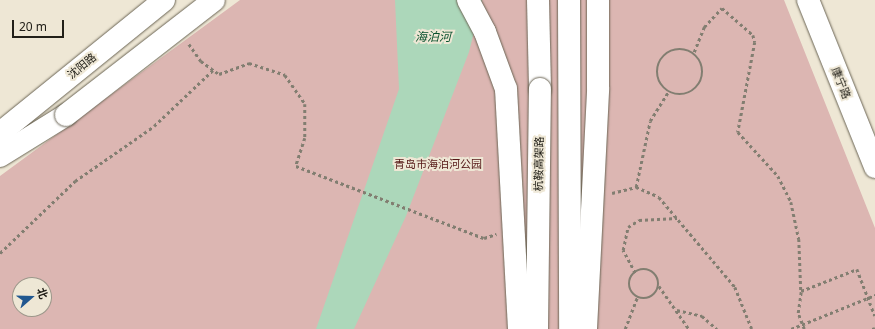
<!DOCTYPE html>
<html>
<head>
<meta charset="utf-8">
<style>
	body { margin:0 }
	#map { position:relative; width:875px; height:329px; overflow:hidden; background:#eee7d5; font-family:"Noto Sans","Noto Sans SC",sans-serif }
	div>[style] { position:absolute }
	.green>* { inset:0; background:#dcb6b2 }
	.water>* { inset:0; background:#acd7ba }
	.path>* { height:2.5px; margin-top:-1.25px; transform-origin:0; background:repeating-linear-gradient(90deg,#827e71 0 3px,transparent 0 6px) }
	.path>.ring { margin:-1.25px; padding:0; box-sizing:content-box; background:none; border:2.5px solid #827e71; border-radius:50% }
	.roads { filter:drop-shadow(0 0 1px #6b6555) drop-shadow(0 0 1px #6b6555) }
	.secondary>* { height:22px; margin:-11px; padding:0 11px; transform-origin:11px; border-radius:11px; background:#fff }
	.highway>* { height:22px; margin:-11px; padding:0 11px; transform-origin:11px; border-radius:11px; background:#fff }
	.bridges { filter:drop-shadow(0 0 1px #6b6555) drop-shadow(0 0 1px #6b6555) }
	.highway-bridge>* { height:22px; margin:-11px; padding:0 11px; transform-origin:11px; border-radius:11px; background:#fff }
	span { translate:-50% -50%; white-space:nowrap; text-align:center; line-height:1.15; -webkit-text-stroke:4px #eee7d5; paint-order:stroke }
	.street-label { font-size:11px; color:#222019 }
	.park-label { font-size:11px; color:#551817 }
	.water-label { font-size:12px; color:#07502c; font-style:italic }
	.north { position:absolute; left:12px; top:277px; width:40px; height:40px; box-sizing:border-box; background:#eee7d5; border:1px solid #9c978a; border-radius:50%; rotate:70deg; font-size:11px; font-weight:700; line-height:16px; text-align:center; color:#222019 }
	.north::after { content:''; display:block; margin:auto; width:14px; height:18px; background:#21578f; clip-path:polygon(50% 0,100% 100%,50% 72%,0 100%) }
	.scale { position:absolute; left:12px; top:20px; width:52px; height:18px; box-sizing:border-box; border:2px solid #222019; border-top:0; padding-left:5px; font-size:12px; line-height:14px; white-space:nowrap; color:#222019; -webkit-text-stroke:3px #eee7d5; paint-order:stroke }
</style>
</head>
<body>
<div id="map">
	<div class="green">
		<div style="clip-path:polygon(evenodd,240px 0,784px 0,875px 228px,875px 329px,0 329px,0 176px,240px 0,20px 285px,44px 285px,44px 309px,20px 309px,20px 285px)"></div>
	</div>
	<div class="water">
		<div style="clip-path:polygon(395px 0,482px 0,469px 52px,406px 216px,354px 329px,316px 329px,399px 89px)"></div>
	</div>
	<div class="path">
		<div style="left:189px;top:44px;width:21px;rotate:55deg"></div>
		<div style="left:201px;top:61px;width:22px;rotate:36deg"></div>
		<div style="left:219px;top:74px;width:32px;rotate:-20deg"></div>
		<div style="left:249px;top:63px;width:38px;rotate:18deg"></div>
		<div style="left:285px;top:75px;width:35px;rotate:55deg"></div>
		<div style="left:305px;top:104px;width:34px;rotate:90deg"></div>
		<div style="left:305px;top:138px;width:29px;rotate:108deg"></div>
		<div style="left:296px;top:166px;width:201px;rotate:21deg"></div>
		<div style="left:484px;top:238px;width:13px;rotate:-18deg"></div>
		<div class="ring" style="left:657px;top:49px;width:43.5px;height:43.5px"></div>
		<div style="left:694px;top:52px;width:27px;rotate:-68deg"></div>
		<div style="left:704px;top:27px;width:26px;rotate:-47deg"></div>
		<div style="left:722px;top:8px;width:41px;rotate:41.1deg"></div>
		<div style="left:753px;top:35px;width:7px;rotate:74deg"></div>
		<div style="left:755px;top:42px;width:92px;rotate:100.7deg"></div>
		<div style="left:738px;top:132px;width:59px;rotate:47.7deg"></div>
		<div style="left:778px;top:176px;width:29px;rotate:63deg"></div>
		<div style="left:791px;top:202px;width:38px;rotate:78deg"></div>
		<div style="left:799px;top:239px;width:52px;rotate:87.8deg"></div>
		<div style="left:636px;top:187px;width:67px;rotate:-78deg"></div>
		<div style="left:650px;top:121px;width:34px;rotate:-58deg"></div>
		<div style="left:612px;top:193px;width:25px;rotate:-14deg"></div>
		<div style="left:636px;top:187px;width:25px;rotate:23deg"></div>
		<div style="left:659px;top:197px;width:118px;rotate:49.8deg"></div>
		<div style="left:735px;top:287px;width:45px;rotate:68deg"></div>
		<div style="left:0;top:253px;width:104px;rotate:-43.8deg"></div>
		<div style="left:75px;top:181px;width:96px;rotate:-34.8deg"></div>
		<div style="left:154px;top:126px;width:81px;rotate:-43.5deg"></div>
		<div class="ring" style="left:629px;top:269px;width:27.5px;height:27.5px"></div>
		<div style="left:635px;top:273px;width:26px;rotate:-118deg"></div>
		<div style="left:623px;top:250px;width:24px;rotate:-78deg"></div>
		<div style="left:628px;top:227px;width:13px;rotate:-32deg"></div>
		<div style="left:639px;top:220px;width:38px;rotate:-3deg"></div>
		<div style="left:659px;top:286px;width:52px;rotate:55.1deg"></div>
		<div style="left:677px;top:310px;width:26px;rotate:13deg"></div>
		<div style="left:702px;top:316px;width:20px;rotate:41deg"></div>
		<div style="left:625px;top:329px;width:34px;rotate:-69deg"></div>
		<div style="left:791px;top:329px;width:91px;rotate:-22deg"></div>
		<div style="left:804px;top:329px;width:17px;rotate:-111deg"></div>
		<div style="left:798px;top:313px;width:22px;rotate:-82deg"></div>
		<div style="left:801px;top:291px;width:60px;rotate:-21.4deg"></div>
		<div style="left:857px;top:269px;width:50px;rotate:69deg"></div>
		<div style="left:872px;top:329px;width:3px;rotate:-18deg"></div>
	</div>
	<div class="roads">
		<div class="secondary">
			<div style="left:808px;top:0;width:180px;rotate:68.1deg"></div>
			<div style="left:0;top:133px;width:211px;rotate:-39deg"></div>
		</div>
		<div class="highway">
			<div style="left:538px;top:0;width:89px;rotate:88.7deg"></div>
			<div style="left:0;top:156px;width:78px;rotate:-31.8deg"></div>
		</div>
	</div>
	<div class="bridges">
		<div class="highway-bridge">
			<div style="left:468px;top:0;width:36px;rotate:62deg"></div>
			<div style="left:485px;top:32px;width:61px;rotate:69.8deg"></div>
			<div style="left:506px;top:89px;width:240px;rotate:86.9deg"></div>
			<div style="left:569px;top:0;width:329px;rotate:89.8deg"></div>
			<div style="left:66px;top:115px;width:187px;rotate:-37.8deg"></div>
			<div style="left:537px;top:329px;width:240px;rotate:-89.3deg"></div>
			<div style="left:586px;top:329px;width:241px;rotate:-87.1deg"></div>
			<div style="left:598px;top:88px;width:88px;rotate:-90deg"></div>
		</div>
	</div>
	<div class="street-label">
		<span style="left:82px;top:66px;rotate:-39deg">沈阳路</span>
		<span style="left:841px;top:83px;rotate:68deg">康宁路</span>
		<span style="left:539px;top:164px;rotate:-89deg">杭鞍高架路</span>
	</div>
	<div class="park-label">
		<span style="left:438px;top:164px">青岛市海泊河公园</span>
	</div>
	<div class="water-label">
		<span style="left:433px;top:37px">海泊河</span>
	</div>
	<div class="north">北</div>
	<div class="scale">20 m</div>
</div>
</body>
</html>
